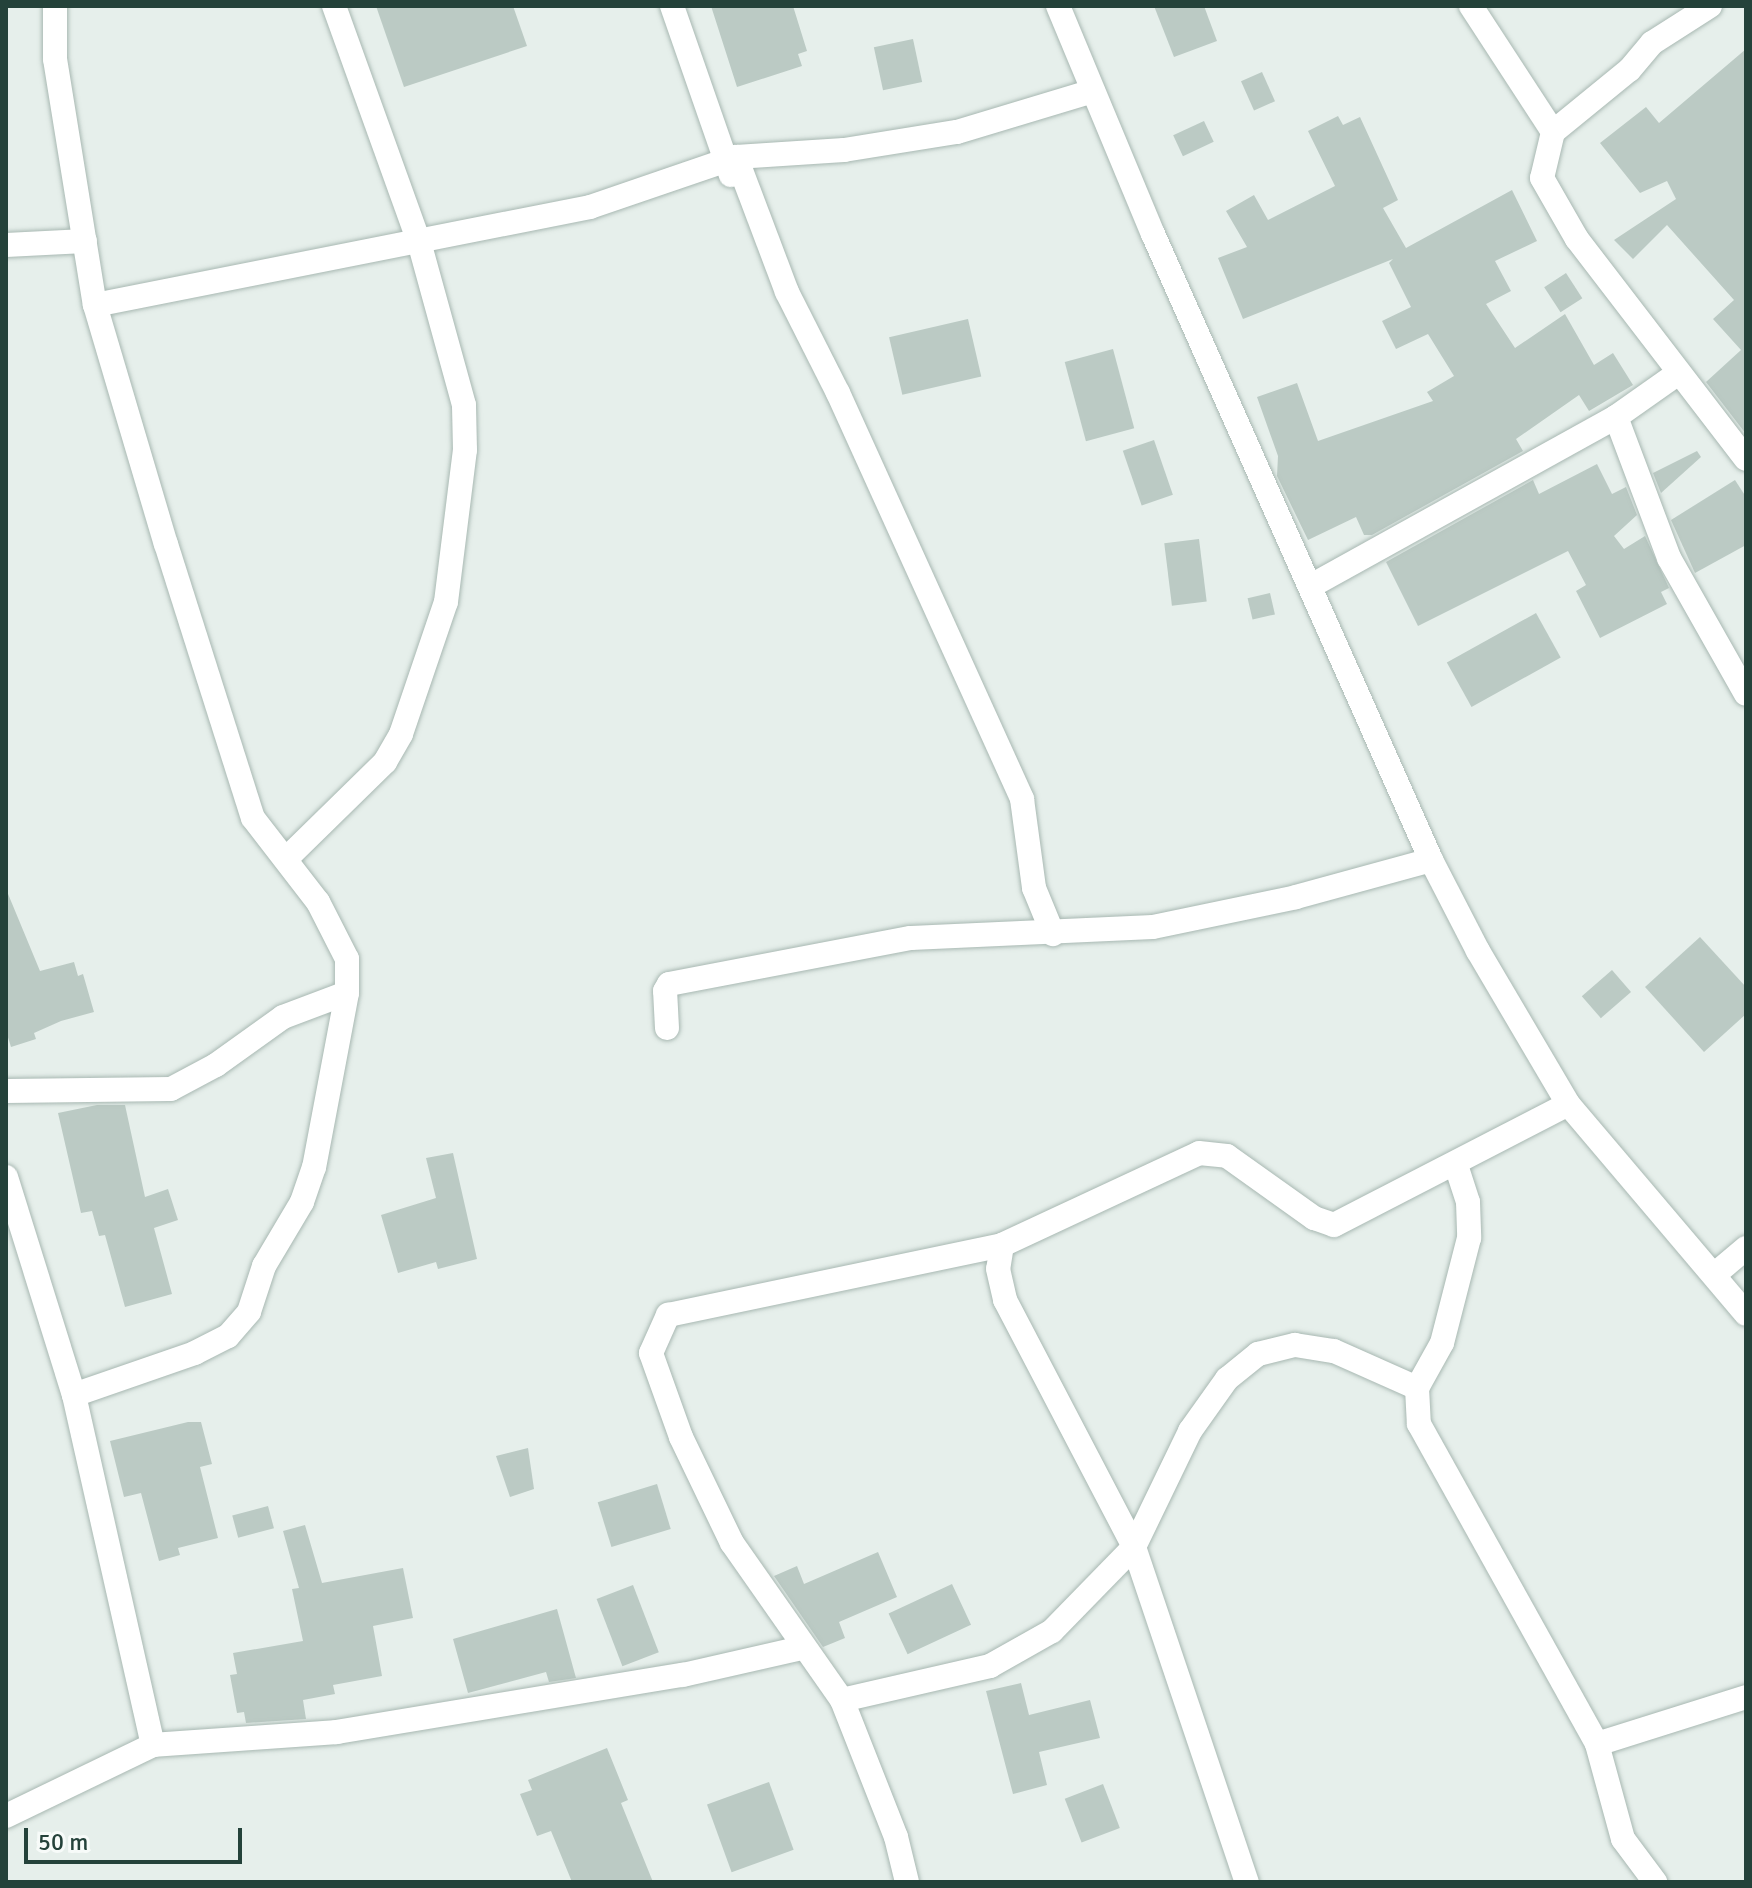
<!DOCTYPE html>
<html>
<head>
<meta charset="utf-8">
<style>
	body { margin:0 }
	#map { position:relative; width:1752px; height:1888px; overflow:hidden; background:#e6efeb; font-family:Signika,sans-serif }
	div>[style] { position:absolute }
	.building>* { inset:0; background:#bbcac4; transform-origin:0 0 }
	.roads { filter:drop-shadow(0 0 2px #a8b8b2) drop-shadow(0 0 2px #a8b8b2) }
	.minor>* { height:24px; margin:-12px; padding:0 12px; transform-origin:12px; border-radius:12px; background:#fff }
	.tertiary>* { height:24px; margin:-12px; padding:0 12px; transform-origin:12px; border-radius:12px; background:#fff }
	span { translate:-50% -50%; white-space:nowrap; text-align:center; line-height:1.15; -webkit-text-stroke:8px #f7fbf9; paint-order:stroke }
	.frame { position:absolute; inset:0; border:8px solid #24423a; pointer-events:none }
	.scale { position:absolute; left:24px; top:1828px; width:218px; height:36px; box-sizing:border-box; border:4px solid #24423a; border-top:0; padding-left:10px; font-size:24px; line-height:28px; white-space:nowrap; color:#24423a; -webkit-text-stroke:6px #f7fbf9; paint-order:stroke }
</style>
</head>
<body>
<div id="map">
	<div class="building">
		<div style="clip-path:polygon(376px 6px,513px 6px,527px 46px,404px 87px)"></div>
		<div style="clip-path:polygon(711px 6px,793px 6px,807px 51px,798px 54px,802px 66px,737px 87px)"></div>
		<div style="clip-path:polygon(1154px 6px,1204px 6px,1217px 41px,1174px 57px)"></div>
		<div style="left:913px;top:39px;width:44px;height:40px;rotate:78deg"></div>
		<div style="clip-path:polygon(1746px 49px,1746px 434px,1706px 382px,1741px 350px,1713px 319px,1734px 300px,1667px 225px,1633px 259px,1614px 240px,1676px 199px,1667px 181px,1640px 193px,1600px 143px,1646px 107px,1659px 123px)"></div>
		<div style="left:1262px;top:72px;width:32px;height:23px;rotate:66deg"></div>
		<div style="clip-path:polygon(1338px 116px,1343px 125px,1360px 117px,1398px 200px,1383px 208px,1406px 248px,1512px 190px,1537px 241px,1495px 261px,1511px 291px,1486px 304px,1515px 348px,1565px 314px,1594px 365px,1613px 353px,1633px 385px,1589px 411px,1579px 395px,1516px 439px,1523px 451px,1372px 535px,1364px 535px,1356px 517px,1308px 540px,1277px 476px,1278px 456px,1257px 397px,1297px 383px,1318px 441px,1433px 401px,1427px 392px,1454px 376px,1428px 334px,1396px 349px,1382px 321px,1411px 307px,1389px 263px,1393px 259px,1243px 319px,1218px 258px,1247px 247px,1226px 211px,1254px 195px,1268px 220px,1335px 186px,1308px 131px)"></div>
		<div style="left:1204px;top:121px;width:23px;height:34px;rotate:65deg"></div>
		<div style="left:1566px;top:273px;width:30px;height:26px;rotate:57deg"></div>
		<div style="left:968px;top:319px;width:59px;height:81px;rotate:77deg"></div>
		<div style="left:1113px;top:349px;width:82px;height:50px;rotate:75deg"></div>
		<div style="left:1154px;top:440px;width:58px;height:33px;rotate:71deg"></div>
		<div style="clip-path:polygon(1697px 451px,1701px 457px,1661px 493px,1653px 473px)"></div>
		<div style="clip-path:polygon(1597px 464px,1612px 494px,1626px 487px,1637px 515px,1614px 536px,1624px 549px,1645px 536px,1669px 588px,1661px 592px,1667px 604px,1600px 638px,1576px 591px,1586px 585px,1568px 551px,1418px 626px,1386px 562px,1533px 480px,1539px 494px)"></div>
		<div style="clip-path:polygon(1735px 480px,1746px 497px,1746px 545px,1695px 573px,1671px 520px)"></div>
		<div style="left:1199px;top:539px;width:63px;height:35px;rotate:83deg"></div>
		<div style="left:1270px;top:593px;width:22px;height:23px;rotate:77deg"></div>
		<div style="left:1536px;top:613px;width:51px;height:102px;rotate:61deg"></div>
		<div style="clip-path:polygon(6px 889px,40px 971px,74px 962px,78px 976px,83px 974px,94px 1012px,61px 1021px,34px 1033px,36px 1039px,11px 1047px,6px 1031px)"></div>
		<div style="clip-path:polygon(1700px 937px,1746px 987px,1746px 1014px,1704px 1052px,1645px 987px)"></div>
		<div style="left:1612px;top:970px;width:29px;height:40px;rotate:49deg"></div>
		<div style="clip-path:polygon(97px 1105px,125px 1105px,145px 1197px,168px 1189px,178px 1220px,154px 1228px,172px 1294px,125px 1307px,105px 1235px,99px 1236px,92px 1211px,81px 1213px,58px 1113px)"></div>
		<div style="clip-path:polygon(453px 1153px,477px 1259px,438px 1269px,436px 1262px,398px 1273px,381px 1215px,436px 1198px,426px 1158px)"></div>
		<div style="clip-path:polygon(188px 1422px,201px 1422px,212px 1464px,200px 1467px,218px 1538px,178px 1548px,180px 1555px,159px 1561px,141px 1493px,124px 1497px,110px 1441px)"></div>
		<div style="clip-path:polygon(528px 1448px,534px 1489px,510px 1497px,496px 1456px)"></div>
		<div style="left:657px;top:1484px;width:47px;height:62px;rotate:73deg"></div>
		<div style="left:268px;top:1506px;width:23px;height:37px;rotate:75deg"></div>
		<div style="clip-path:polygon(305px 1525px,322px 1583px,403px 1568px,413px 1618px,373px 1626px,382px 1676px,333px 1685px,335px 1694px,303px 1700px,306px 1719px,246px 1723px,244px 1712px,237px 1713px,230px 1675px,237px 1674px,233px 1653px,303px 1641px,292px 1589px,299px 1588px,283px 1531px)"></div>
		<div style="clip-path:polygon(878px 1552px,897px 1597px,839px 1622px,845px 1638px,823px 1647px,774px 1576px,797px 1566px,804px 1584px)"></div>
		<div style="left:952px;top:1584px;width:45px;height:70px;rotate:65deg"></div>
		<div style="left:633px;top:1585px;width:72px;height:39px;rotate:69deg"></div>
		<div style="clip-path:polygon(557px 1609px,576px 1678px,549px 1682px,546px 1672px,468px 1693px,453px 1639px)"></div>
		<div style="clip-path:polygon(1021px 1683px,1029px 1715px,1090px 1700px,1100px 1738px,1039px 1752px,1047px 1785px,1013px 1794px,986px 1691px)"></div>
		<div style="clip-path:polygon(607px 1748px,628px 1800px,621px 1803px,653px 1882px,572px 1882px,551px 1831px,537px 1836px,520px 1794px,532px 1790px,528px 1780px)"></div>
		<div style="left:769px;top:1782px;width:72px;height:66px;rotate:70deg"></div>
		<div style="left:1103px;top:1784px;width:47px;height:41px;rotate:69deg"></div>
	</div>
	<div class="roads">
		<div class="minor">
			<div style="left:55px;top:6px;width:53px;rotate:90deg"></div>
			<div style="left:55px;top:59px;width:249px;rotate:80.8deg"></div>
			<div style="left:95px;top:305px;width:249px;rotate:73.5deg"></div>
			<div style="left:166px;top:544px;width:287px;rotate:72.4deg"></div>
			<div style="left:253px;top:818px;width:106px;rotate:52.3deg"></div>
			<div style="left:318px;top:902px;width:64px;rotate:63deg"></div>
			<div style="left:347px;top:959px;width:34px;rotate:90deg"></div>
			<div style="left:347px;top:993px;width:177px;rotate:100.7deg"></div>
			<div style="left:314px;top:1167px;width:37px;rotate:109deg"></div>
			<div style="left:302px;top:1202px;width:74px;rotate:120.7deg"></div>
			<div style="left:264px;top:1266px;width:48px;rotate:108.1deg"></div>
			<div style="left:249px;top:1312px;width:32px;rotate:131deg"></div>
			<div style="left:228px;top:1336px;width:37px;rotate:153deg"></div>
			<div style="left:195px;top:1353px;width:128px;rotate:160.9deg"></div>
			<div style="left:672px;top:6px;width:179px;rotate:70.8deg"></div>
			<div style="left:1471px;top:6px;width:150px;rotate:56.9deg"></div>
			<div style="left:1710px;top:6px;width:69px;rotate:147.5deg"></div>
			<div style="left:1652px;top:43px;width:35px;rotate:130deg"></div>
			<div style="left:1629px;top:70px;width:98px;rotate:140.8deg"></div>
			<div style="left:1553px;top:132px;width:47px;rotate:103.4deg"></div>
			<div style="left:1542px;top:178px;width:70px;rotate:60.2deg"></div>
			<div style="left:1577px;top:239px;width:277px;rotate:52.5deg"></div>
			<div style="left:736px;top:157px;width:144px;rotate:69.3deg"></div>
			<div style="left:787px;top:292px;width:113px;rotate:63.2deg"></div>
			<div style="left:838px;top:393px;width:446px;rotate:65.6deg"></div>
			<div style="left:1022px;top:799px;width:90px;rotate:82.3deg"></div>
			<div style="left:1034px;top:888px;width:50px;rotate:67.6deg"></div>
			<div style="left:6px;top:245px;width:79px;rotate:-2.9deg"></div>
			<div style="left:95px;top:305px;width:505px;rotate:-11.2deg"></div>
			<div style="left:590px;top:207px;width:154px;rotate:-18.9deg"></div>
			<div style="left:736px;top:157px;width:108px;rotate:-3.7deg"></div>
			<div style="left:844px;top:150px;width:114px;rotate:-9.1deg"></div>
			<div style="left:957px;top:132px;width:142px;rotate:-16.8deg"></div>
			<div style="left:1616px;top:417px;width:151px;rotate:69.4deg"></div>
			<div style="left:1669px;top:558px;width:156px;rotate:60.5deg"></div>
			<div style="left:1311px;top:586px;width:349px;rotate:-29deg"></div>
			<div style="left:1616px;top:417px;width:75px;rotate:-35.2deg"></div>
			<div style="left:286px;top:859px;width:139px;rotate:-44.4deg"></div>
			<div style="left:385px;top:762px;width:32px;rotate:-60deg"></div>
			<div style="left:401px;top:734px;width:139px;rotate:-71.2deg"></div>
			<div style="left:446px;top:602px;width:153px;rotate:-82.9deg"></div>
			<div style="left:465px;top:450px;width:45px;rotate:-91.3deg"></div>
			<div style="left:464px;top:405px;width:169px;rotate:-105.4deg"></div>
			<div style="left:419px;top:242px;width:251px;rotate:-109.8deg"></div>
			<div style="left:667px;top:1028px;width:37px;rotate:-93deg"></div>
			<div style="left:665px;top:991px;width:8px;rotate:-60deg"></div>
			<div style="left:669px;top:984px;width:246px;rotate:-10.8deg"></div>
			<div style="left:911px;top:938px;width:242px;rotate:-2.6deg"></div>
			<div style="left:1153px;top:927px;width:146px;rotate:-11.8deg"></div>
			<div style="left:1296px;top:897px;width:140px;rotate:-15.3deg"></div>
			<div style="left:6px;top:1091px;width:165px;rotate:-0.7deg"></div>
			<div style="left:171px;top:1089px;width:51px;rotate:-28.1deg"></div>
			<div style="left:216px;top:1065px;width:82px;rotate:-35.6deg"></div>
			<div style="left:283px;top:1017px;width:68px;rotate:-20.6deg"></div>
			<div style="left:1456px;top:1165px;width:39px;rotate:72deg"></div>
			<div style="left:1468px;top:1202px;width:36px;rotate:88deg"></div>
			<div style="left:1469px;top:1238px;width:108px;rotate:104.4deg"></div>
			<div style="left:1442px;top:1343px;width:51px;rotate:119.1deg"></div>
			<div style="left:1417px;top:1388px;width:36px;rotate:87deg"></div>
			<div style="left:1419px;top:1424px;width:366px;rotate:60.9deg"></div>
			<div style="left:1597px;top:1744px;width:98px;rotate:74.7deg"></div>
			<div style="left:1623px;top:1839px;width:54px;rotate:53.3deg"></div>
			<div style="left:6px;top:1177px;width:228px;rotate:72.7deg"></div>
			<div style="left:74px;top:1395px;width:359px;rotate:77.3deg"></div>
			<div style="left:1002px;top:1245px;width:24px;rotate:99deg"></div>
			<div style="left:998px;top:1269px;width:32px;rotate:77deg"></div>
			<div style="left:1005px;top:1300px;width:279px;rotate:62.4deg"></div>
			<div style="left:1134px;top:1547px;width:354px;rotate:71.4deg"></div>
			<div style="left:1714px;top:1275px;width:42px;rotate:-40.2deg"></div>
			<div style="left:842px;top:1700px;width:152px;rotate:-12.9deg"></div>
			<div style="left:990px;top:1666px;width:71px;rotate:-29.4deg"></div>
			<div style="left:1052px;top:1631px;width:117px;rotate:-45.7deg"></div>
			<div style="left:1134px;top:1547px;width:129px;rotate:-64.2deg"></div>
			<div style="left:1190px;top:1431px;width:64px;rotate:-54.6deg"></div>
			<div style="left:1227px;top:1379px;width:40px;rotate:-39deg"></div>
			<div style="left:1258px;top:1354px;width:38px;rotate:-14deg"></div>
			<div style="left:1295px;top:1345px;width:39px;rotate:9deg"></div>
			<div style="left:1334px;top:1351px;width:91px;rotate:24deg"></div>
			<div style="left:1597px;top:1744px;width:156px;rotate:-17.5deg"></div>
			<div style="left:6px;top:1816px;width:163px;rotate:-25.8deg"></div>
			<div style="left:153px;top:1745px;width:184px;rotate:-4deg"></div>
			<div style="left:337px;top:1732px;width:351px;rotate:-9.4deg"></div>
			<div style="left:683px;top:1675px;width:122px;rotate:-12.8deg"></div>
			<div style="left:907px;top:1882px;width:46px;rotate:-103.7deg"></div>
			<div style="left:896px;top:1837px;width:147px;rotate:-111.5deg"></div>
			<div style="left:842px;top:1700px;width:192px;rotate:-125deg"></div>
			<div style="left:732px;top:1543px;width:118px;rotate:-115.7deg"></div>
			<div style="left:681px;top:1437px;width:89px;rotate:-109.7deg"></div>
			<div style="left:651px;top:1353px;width:42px;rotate:-65.9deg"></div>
			<div style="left:668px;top:1315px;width:341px;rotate:-11.8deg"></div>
			<div style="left:1002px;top:1245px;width:217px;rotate:-25deg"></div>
			<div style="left:1199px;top:1153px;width:28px;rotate:6deg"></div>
			<div style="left:1227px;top:1156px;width:107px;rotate:35.5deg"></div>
			<div style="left:1314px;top:1218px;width:21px;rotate:19deg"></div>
			<div style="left:1334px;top:1225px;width:263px;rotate:-27.3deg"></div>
		</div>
		<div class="tertiary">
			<div style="left:1058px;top:6px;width:247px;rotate:67.4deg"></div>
			<div style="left:1153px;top:234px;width:685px;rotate:66.05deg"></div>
			<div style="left:1431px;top:860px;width:102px;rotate:62.7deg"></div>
			<div style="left:1478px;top:951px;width:178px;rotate:59.5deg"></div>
			<div style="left:1568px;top:1104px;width:275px;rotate:49.7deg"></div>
		</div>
	</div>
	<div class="frame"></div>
	<div class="scale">50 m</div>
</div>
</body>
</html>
